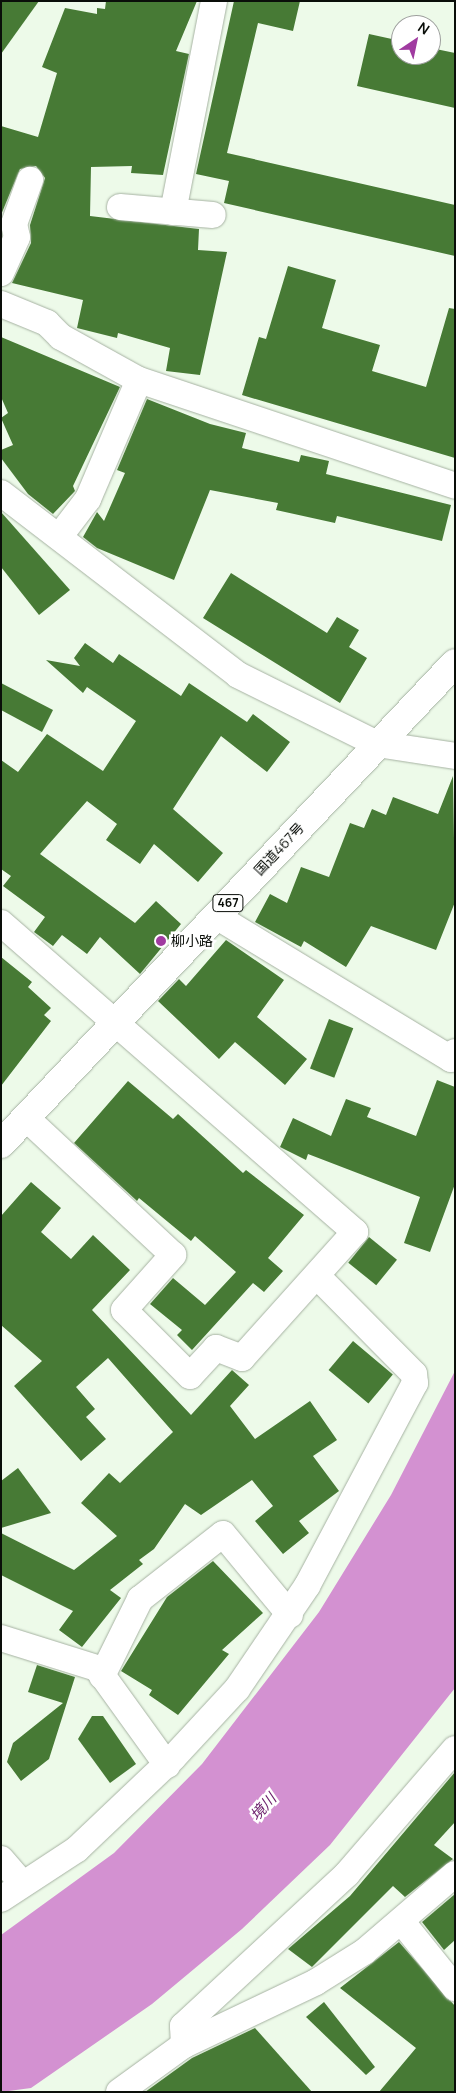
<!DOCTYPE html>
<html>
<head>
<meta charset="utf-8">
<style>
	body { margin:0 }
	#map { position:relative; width:456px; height:2093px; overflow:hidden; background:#edfae9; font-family:Manrope,"Noto Sans JP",sans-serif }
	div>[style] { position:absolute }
	.water>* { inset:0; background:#d391d1 }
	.building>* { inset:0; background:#477a35; transform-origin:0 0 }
	.roads { filter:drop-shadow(0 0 1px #a6b2a2) drop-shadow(0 0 1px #a6b2a2) }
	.minor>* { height:26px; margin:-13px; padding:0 13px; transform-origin:13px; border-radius:13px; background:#fff }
	.highway>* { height:28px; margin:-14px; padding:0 14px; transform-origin:14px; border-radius:14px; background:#fff }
	.dots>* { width:14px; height:14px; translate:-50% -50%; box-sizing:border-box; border:2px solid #fff; border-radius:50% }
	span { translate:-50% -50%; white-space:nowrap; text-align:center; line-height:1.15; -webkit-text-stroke:5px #fff; paint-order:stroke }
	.shield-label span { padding:1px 4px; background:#fff; border:1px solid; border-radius:4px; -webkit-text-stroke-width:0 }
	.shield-label { font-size:12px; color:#0a0e09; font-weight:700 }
	.street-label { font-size:14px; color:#0a0e09 }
	.poi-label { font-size:14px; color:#0a0e09 }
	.left { translate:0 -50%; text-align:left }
	.water-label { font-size:15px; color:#6a1c6a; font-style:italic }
	.frame { position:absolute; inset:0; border:2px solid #0a0e09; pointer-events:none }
	.north { position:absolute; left:391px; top:15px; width:50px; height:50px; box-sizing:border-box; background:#fff; border:1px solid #9d9f9d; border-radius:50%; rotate:34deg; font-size:14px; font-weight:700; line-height:20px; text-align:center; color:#0a0e09 }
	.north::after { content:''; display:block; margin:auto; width:18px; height:22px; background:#a03ba0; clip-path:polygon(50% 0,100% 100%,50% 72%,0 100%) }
</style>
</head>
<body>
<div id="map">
	<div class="water">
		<div style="clip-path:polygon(455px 1371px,455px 1688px,330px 1845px,242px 1929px,152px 2004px,31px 2088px,1px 2092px,1px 1935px,114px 1853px,202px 1764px,319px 1612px,391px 1495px)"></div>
	</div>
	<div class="building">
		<div style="clip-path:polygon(1px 1px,39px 1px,1px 54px)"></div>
		<div style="clip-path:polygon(106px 1px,197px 1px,176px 51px,189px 54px,163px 175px,131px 173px,132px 166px,91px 167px,90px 216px,199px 229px,198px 250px,227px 252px,200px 375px,166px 371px,170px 348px,118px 333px,117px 338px,77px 328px,83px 300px,12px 283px,31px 243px,30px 225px,45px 178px,36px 166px,20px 169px,1px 215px,1px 126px,38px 137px,57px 73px,42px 67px,65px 8px,97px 14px,97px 8px,105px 9px)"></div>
		<div style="clip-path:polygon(234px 1px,300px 1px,293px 31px,258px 23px,227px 153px,455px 205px,455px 256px,224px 203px,229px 181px,196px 174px)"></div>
		<div style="clip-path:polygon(369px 34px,401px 41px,401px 55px,431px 55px,431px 48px,455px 53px,455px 108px,357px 86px)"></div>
		<div style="clip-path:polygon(288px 266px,336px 280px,322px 328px,380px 345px,372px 371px,426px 387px,449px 308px,455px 309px,455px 458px,242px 395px,259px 337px,266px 339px)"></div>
		<div style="clip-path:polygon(1px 337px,120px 387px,73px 486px,75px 491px,53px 514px,28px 494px,1px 458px,1px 450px,13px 445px,1px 418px,8px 413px,1px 397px)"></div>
		<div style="clip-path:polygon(147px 399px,210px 424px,246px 433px,242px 448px,299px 462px,301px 455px,329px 461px,326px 474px,451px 505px,442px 541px,337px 516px,335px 523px,276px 510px,278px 503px,210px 490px,174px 580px,97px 548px,83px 537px,97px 512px,104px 521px,125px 473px,117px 470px)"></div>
		<div style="clip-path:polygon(1px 512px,70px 590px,39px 615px,1px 567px)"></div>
		<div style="clip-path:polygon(231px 573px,327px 633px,337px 617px,359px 630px,349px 647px,367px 658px,340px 703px,203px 618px)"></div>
		<div style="clip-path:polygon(85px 643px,113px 663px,119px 654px,181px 696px,189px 683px,247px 722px,253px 714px,290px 742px,267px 772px,221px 736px,199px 769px,173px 809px,223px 853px,198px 882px,154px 844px,140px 864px,106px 840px,117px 824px,87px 801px,40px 854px,135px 923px,156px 901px,181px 924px,140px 974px,100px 937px,87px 954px,62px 935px,53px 946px,34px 932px,45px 917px,3px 886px,11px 876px,1px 869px,1px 760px,18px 772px,47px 734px,103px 771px,136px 721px,87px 687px,83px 693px,46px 660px,80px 666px,74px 658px)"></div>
		<div style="clip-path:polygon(1px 683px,53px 710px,42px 732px,1px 710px)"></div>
		<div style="clip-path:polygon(453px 776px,455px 902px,436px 950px,371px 926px,346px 967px,304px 941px,301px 947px,255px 922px,270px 894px,287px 903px,301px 867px,329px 877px,350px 823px,364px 828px,372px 809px,386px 815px,393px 797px,438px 814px)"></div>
		<div style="clip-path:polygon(226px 940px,284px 980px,257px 1017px,307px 1059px,285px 1085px,235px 1042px,219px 1059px,158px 1001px,179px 979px,186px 986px)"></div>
		<div style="clip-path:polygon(1px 957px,32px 982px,28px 987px,51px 1008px,44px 1015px,51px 1021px,1px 1086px)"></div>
		<div style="left:329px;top:1019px;width:26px;height:53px;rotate:21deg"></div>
		<div style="clip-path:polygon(437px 1080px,455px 1087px,455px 1184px,430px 1252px,404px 1243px,420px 1197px,308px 1154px,306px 1160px,280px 1147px,293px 1118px,331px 1136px,346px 1099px,371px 1108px,367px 1117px,416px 1136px)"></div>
		<div style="clip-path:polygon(128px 1081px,173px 1119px,178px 1114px,243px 1173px,246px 1170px,304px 1215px,268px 1258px,283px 1271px,264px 1292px,253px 1283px,192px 1350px,177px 1335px,182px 1330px,150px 1304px,173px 1278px,205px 1305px,236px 1272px,195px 1236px,191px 1241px,139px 1198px,137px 1201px,74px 1143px)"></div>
		<div style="clip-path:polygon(31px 1182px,61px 1208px,41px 1232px,71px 1259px,93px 1235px,130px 1270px,92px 1310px,191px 1415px,232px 1370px,249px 1385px,230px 1406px,255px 1439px,310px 1401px,337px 1440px,313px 1456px,339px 1491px,299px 1521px,309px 1533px,283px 1554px,255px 1521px,273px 1506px,252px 1480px,201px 1515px,185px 1504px,154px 1549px,139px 1560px,143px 1564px,110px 1590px,121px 1598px,82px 1647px,59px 1630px,73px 1611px,1px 1575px,1px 1533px,74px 1570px,117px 1536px,81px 1503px,109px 1473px,120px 1483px,173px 1432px,108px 1358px,76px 1387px,95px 1409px,86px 1417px,106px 1439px,81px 1461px,14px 1386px,42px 1361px,1px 1325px,1px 1216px)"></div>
		<div style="left:369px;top:1237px;width:36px;height:33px;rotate:39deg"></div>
		<div style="left:353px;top:1341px;width:52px;height:38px;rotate:40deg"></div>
		<div style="clip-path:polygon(18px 1468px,51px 1513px,1px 1528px,1px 1481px)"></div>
		<div style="clip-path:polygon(213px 1561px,263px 1613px,222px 1650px,229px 1654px,178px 1715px,149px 1695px,152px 1690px,121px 1671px,167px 1597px)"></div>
		<div style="clip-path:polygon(37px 1665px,75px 1677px,49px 1759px,21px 1781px,7px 1762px,13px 1743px,63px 1703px,28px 1692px)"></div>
		<div style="clip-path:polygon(92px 1716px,103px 1716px,136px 1764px,110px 1783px,78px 1739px)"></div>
		<div style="clip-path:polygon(455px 1772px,455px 1822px,434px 1845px,453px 1859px,405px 1897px,393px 1886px,312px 1967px,288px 1949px,350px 1896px)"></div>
		<div style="clip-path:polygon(455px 1894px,455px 1940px,444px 1950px,422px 1922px)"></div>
		<div style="clip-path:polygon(399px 1942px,455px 2006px,455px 2092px,379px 2092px,416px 2048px,340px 1988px)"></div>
		<div style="clip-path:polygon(324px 2002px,375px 2067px,366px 2075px,306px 2017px)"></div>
		<div style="clip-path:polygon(255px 2028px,312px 2092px,145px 2092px,192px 2058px)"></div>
	</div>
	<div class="roads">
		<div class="minor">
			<div style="left:120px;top:207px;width:93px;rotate:4.9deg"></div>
			<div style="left:173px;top:212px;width:215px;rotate:-79deg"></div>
			<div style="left:1px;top:273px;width:39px;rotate:-66deg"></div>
			<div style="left:17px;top:237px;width:13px;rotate:-103deg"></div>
			<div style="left:14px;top:224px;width:47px;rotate:-70deg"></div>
			<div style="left:1px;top:304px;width:50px;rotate:22.4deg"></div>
			<div style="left:47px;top:323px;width:20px;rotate:45deg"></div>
			<div style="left:61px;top:337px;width:89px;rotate:28.9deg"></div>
			<div style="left:139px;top:380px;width:333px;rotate:18.5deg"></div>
			<div style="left:1px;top:493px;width:299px;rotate:37.5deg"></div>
			<div style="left:238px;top:675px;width:155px;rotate:26.4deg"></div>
			<div style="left:377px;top:744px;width:79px;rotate:8.7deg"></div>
			<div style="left:59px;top:537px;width:48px;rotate:-52.7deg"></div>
			<div style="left:88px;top:499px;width:129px;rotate:-66.8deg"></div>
			<div style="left:216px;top:916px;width:275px;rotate:31.3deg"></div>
			<div style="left:451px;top:1059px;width:8px;rotate:-60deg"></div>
			<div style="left:1px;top:923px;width:470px;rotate:41.1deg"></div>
			<div style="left:355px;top:1232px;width:169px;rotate:131.9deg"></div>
			<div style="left:242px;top:1358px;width:28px;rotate:-159deg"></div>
			<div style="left:216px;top:1348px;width:38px;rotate:133deg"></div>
			<div style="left:190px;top:1376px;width:93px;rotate:-135deg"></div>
			<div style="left:124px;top:1310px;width:74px;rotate:-48.3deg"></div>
			<div style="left:173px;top:1255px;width:201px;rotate:-137deg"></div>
			<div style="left:1px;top:1638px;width:101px;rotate:17.4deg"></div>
			<div style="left:97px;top:1668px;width:120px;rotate:54.2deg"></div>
			<div style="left:102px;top:1676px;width:86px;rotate:-63.7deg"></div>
			<div style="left:140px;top:1599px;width:105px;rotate:-38.1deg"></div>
			<div style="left:223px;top:1534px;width:105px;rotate:50.4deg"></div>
			<div style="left:1px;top:1859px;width:33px;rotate:49deg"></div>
			<div style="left:1px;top:1899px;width:91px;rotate:-33.3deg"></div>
			<div style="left:77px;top:1849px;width:132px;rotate:-43.5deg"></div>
			<div style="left:173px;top:1758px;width:94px;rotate:-47.2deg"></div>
			<div style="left:237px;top:1689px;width:125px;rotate:-55.8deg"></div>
			<div style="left:307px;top:1586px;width:230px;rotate:-62deg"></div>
			<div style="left:415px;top:1383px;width:9px;rotate:-96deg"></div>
			<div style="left:414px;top:1374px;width:138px;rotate:-134.7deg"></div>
			<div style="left:402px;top:1922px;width:85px;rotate:51.2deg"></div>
			<div style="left:184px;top:2045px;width:19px;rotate:-93deg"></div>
			<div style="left:183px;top:2026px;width:224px;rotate:-42.8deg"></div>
			<div style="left:347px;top:1874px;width:165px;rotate:-49.2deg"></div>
			<div style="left:119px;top:2092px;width:80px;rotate:-35.9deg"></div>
			<div style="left:184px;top:2045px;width:146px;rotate:-25.5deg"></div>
			<div style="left:316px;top:1982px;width:57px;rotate:-32deg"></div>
			<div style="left:364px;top:1952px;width:120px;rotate:-40.6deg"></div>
		</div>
		<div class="highway">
			<div style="left:1px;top:1144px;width:661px;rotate:-46.65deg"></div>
		</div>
	</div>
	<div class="dots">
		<div style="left:161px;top:941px;background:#a03ba0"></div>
	</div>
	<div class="shield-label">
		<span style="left:228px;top:903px">467</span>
	</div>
	<div class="street-label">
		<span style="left:279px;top:849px;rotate:-47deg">国道467号</span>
	</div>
	<div class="poi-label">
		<span class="left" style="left:171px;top:941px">柳小路</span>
	</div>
	<div class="water-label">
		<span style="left:263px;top:1807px;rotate:-48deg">境川</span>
	</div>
	<div class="frame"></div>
	<div class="north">N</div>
</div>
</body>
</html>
